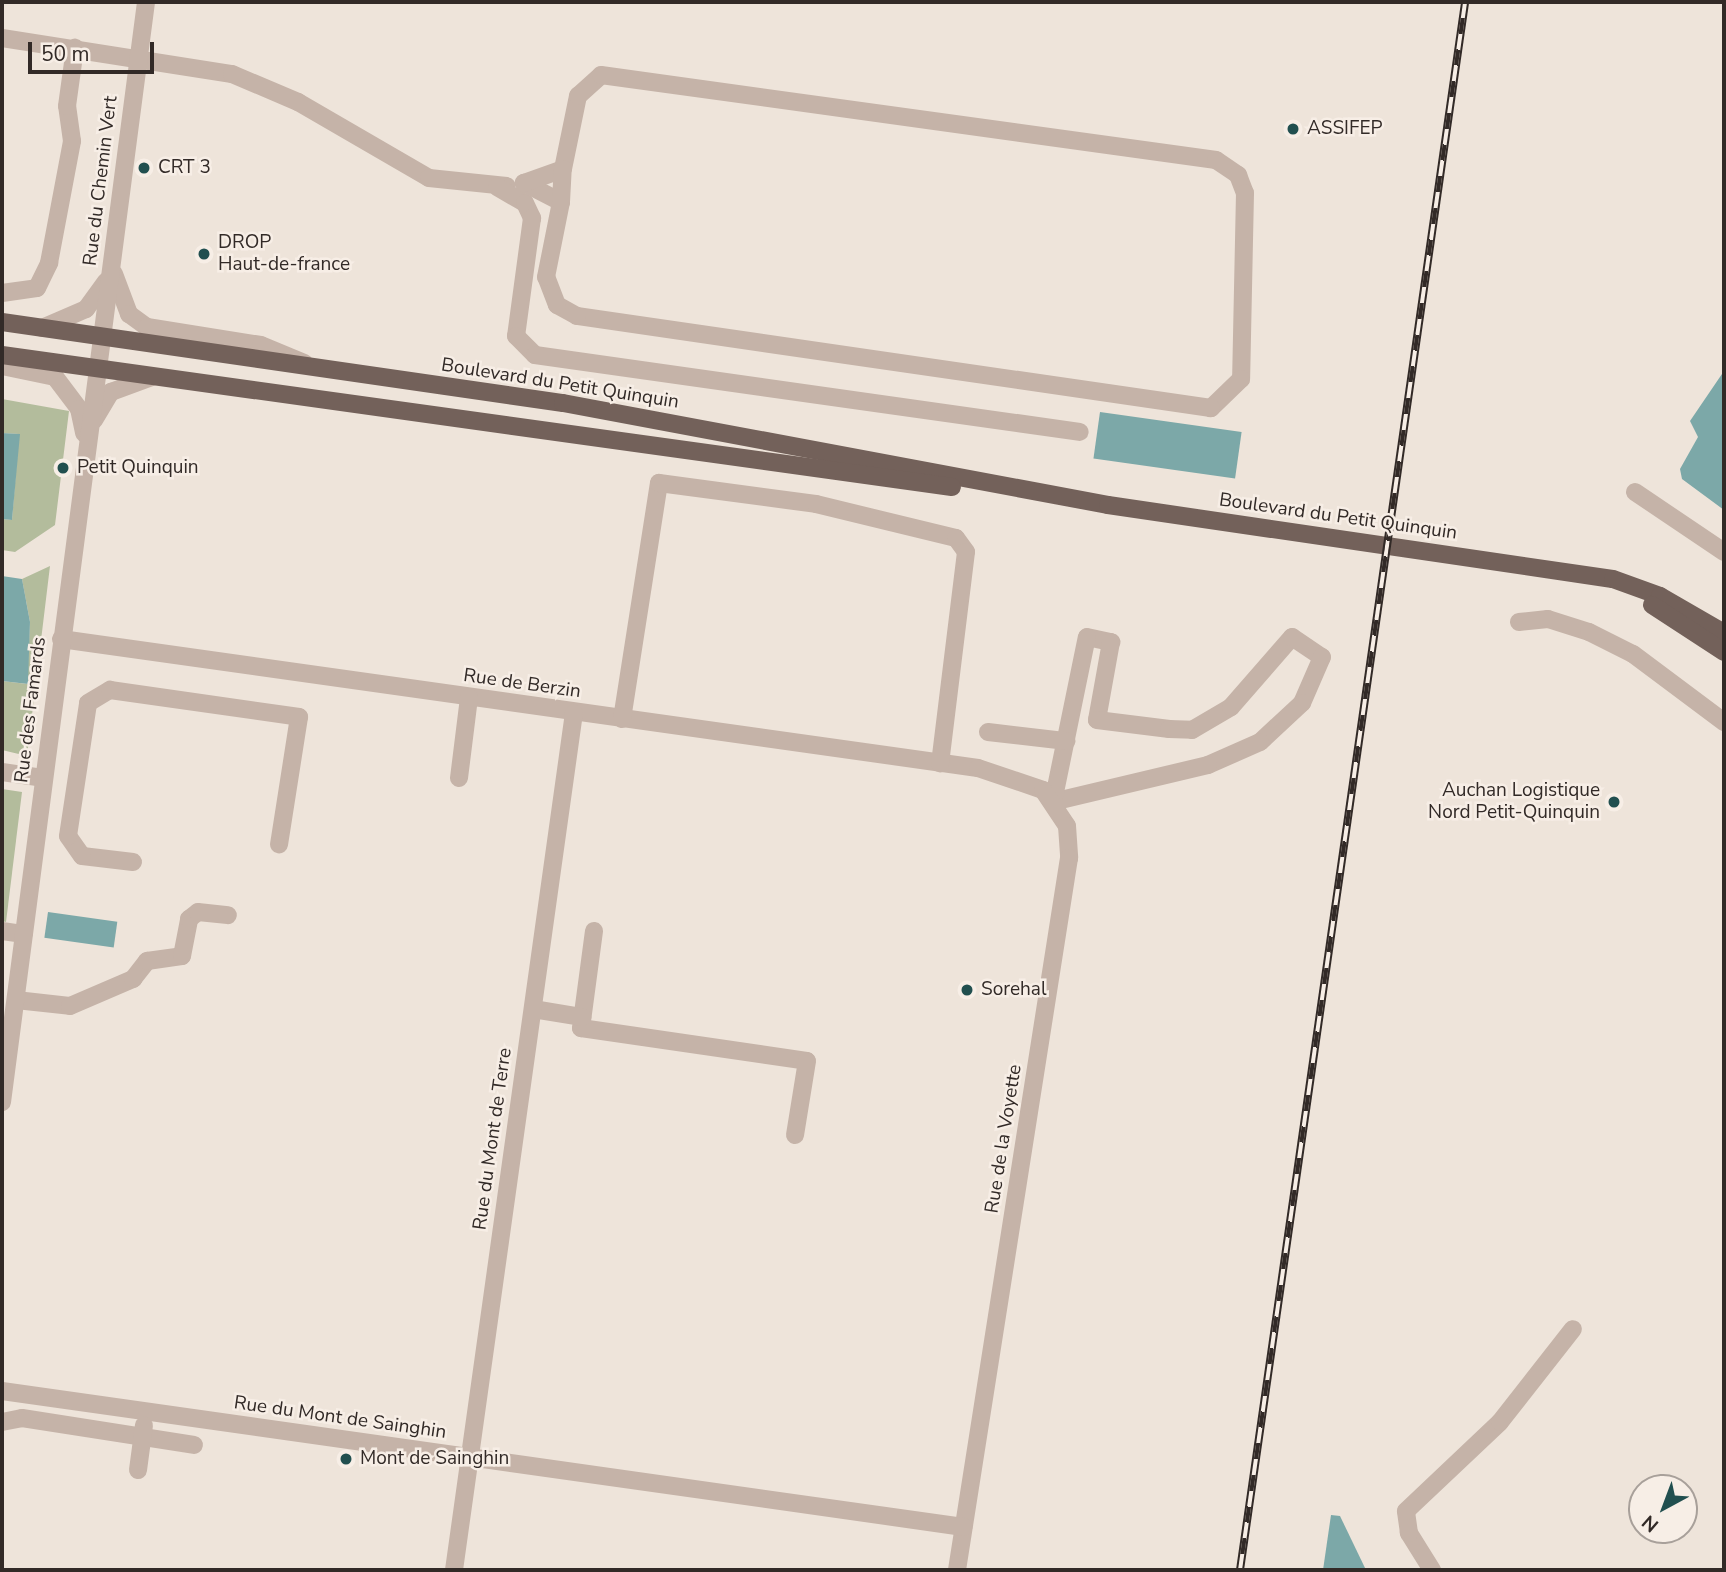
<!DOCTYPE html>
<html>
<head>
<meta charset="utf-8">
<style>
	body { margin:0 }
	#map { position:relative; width:1726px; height:1572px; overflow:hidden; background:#eee4da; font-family:"Nunito Sans",sans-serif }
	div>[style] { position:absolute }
	.green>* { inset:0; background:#b3bc9c }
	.water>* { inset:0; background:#7ca8a8; transform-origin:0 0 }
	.minor>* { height:18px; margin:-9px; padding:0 9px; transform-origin:9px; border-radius:9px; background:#c5b3a8 }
	.major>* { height:18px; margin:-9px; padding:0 9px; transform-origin:9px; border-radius:9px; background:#73615a }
	.rail>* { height:8px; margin-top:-4px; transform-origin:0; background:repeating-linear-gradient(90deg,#f7eee6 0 16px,#322a27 0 32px); box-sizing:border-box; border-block:2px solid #322a27 }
	.dots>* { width:19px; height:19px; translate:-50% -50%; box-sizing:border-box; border:4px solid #f7eee6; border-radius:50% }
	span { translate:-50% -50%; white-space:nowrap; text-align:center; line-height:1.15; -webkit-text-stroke:5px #f7eee6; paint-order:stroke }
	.poi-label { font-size:19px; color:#322a27 }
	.left { translate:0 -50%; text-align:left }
	.right { translate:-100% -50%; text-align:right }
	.street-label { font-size:19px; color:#322a27 }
	.frame { position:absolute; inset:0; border:4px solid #322a27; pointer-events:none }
	.north { position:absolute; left:1628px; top:1474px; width:70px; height:70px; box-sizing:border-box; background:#f7eee6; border:2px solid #a8a09a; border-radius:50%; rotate:221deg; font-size:19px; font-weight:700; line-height:28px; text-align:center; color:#322a27 }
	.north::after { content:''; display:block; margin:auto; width:24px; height:32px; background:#214f4f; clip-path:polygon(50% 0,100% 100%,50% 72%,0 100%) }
	.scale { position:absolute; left:28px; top:42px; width:126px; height:32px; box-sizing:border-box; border:4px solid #322a27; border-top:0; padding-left:9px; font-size:21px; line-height:24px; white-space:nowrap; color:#322a27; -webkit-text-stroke:5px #f7eee6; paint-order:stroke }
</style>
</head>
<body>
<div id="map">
	<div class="green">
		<div style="clip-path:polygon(2px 399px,69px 411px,55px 525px,15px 552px,2px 550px,2px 519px,12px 520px,19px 434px,2px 433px)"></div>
		<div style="clip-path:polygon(50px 566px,27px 756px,2px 750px,2px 681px,27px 684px,30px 622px,22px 579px)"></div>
		<div style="clip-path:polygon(2px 789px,22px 792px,6px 922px,2px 921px)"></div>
	</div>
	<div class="water">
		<div style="clip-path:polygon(1724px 371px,1724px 510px,1682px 479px,1680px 469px,1698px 437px,1690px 421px)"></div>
		<div style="left:1100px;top:412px;width:143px;height:47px;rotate:8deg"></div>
		<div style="clip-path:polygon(2px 433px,20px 434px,12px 520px,2px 519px)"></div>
		<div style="clip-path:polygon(2px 576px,22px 579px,30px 622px,28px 684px,2px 681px)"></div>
		<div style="left:48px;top:912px;width:70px;height:26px;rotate:8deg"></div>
		<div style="clip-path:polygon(1331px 1515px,1340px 1516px,1366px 1570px,1323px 1570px)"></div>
	</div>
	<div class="minor">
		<div style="left:2px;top:38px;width:233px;rotate:8.9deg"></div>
		<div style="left:232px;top:74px;width:72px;rotate:23deg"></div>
		<div style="left:298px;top:102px;width:151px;rotate:30.1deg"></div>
		<div style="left:429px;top:178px;width:78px;rotate:5.9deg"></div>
		<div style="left:497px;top:187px;width:32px;rotate:30deg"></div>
		<div style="left:525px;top:203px;width:17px;rotate:65deg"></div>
		<div style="left:532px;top:218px;width:119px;rotate:97.7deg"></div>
		<div style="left:516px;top:336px;width:27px;rotate:45deg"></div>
		<div style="left:535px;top:355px;width:550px;rotate:8.04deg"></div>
		<div style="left:561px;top:202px;width:42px;rotate:-152.8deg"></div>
		<div style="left:524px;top:183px;width:41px;rotate:-19.7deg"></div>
		<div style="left:563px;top:169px;width:75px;rotate:-78.4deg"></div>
		<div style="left:578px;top:96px;width:31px;rotate:-42deg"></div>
		<div style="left:601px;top:75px;width:621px;rotate:7.87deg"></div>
		<div style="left:1216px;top:160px;width:27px;rotate:34deg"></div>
		<div style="left:1238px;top:175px;width:19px;rotate:69deg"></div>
		<div style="left:1245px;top:193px;width:186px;rotate:91.2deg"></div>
		<div style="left:1241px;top:379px;width:42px;rotate:136deg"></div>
		<div style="left:1211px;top:408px;width:641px;rotate:-171.74deg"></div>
		<div style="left:577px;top:316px;width:23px;rotate:-151deg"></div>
		<div style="left:557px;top:305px;width:30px;rotate:-111deg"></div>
		<div style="left:546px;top:277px;width:76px;rotate:-78.7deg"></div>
		<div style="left:561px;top:202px;width:33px;rotate:-87deg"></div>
		<div style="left:114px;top:274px;width:43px;rotate:69.4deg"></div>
		<div style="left:129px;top:314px;width:22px;rotate:36deg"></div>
		<div style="left:147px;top:327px;width:115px;rotate:9deg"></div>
		<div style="left:261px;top:345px;width:47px;rotate:22.7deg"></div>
		<div style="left:2px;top:293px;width:35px;rotate:-8deg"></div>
		<div style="left:37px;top:288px;width:28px;rotate:-64deg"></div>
		<div style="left:49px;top:263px;width:124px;rotate:-79.3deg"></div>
		<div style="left:72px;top:141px;width:35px;rotate:-98deg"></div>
		<div style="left:67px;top:106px;width:59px;rotate:-82.1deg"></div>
		<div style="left:42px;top:328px;width:48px;rotate:-23.4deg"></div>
		<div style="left:86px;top:309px;width:34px;rotate:-54deg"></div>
		<div style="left:2px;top:366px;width:54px;rotate:11.7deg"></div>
		<div style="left:55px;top:377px;width:40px;rotate:53deg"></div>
		<div style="left:79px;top:409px;width:25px;rotate:78deg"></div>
		<div style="left:94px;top:420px;width:33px;rotate:-59deg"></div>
		<div style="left:111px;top:392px;width:44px;rotate:-20.1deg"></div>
		<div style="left:1635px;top:492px;width:107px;rotate:34deg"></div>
		<div style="left:1519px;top:622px;width:29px;rotate:-6deg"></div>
		<div style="left:1548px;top:619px;width:43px;rotate:17.6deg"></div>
		<div style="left:1589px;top:632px;width:49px;rotate:26.6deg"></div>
		<div style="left:1633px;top:654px;width:114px;rotate:36.8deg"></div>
		<div style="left:1087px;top:637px;width:25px;rotate:12deg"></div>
		<div style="left:1111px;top:642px;width:79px;rotate:100.2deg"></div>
		<div style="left:1097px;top:720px;width:73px;rotate:7.1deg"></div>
		<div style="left:1169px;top:729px;width:23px;rotate:2deg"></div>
		<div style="left:1192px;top:730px;width:45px;rotate:-30.5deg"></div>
		<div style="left:1231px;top:707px;width:93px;rotate:-48.9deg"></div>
		<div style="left:1292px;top:637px;width:36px;rotate:34deg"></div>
		<div style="left:1322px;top:657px;width:50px;rotate:113.5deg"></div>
		<div style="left:1302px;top:703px;width:57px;rotate:137.1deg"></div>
		<div style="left:1260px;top:742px;width:57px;rotate:156.1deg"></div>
		<div style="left:1208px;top:765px;width:159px;rotate:166.6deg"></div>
		<div style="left:1053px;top:802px;width:168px;rotate:-78.4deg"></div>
		<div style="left:61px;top:639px;width:926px;rotate:8.01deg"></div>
		<div style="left:978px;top:768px;width:69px;rotate:18.7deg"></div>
		<div style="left:1043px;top:790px;width:43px;rotate:56.3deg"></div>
		<div style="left:1067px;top:826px;width:32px;rotate:86deg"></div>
		<div style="left:1069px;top:858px;width:721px;rotate:98.94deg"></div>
		<div style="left:622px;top:719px;width:239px;rotate:-81.1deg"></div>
		<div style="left:659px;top:483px;width:158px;rotate:7.6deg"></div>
		<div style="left:816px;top:504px;width:144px;rotate:13.7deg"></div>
		<div style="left:956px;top:538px;width:17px;rotate:54deg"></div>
		<div style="left:966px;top:552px;width:213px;rotate:97deg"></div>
		<div style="left:988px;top:732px;width:79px;rotate:6.6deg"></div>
		<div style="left:2px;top:772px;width:41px;rotate:8.3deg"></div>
		<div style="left:459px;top:778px;width:81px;rotate:-82.9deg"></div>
		<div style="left:133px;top:862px;width:51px;rotate:-173.3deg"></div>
		<div style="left:82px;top:856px;width:24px;rotate:-125deg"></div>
		<div style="left:68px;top:836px;width:134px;rotate:-81.4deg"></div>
		<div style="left:88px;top:703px;width:26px;rotate:-31deg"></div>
		<div style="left:110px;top:690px;width:191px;rotate:8.1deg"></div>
		<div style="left:299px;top:717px;width:129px;rotate:98.9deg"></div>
		<div style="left:2px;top:931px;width:22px;rotate:8deg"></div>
		<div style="left:594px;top:931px;width:98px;rotate:97.6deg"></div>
		<div style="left:581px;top:1028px;width:228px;rotate:8.3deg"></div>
		<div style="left:807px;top:1061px;width:75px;rotate:99.2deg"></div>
		<div style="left:16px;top:1000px;width:54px;rotate:6.3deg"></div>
		<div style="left:70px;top:1006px;width:69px;rotate:-23.2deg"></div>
		<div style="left:133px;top:979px;width:23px;rotate:-52deg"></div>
		<div style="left:147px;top:961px;width:35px;rotate:-8deg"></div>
		<div style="left:182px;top:956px;width:38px;rotate:-79deg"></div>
		<div style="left:189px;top:919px;width:11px;rotate:-38deg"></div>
		<div style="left:198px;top:912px;width:30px;rotate:6deg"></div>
		<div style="left:533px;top:1009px;width:50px;rotate:9.3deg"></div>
		<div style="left:2px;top:1102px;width:1109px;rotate:-82.54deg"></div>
		<div style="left:2px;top:1391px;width:971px;rotate:8.05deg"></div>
		<div style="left:2px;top:1422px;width:20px;rotate:-11deg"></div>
		<div style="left:22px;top:1418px;width:174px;rotate:8.9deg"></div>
		<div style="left:138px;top:1470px;width:45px;rotate:-82.4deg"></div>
		<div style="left:454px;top:1570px;width:865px;rotate:-82.03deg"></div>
		<div style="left:1432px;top:1570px;width:44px;rotate:-121.9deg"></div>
		<div style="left:1409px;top:1533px;width:22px;rotate:-98deg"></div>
		<div style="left:1406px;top:1511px;width:129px;rotate:-43.4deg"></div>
		<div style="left:1500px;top:1422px;width:118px;rotate:-51.9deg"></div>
	</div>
	<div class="major">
		<div style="left:2px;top:322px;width:567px;rotate:8.22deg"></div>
		<div style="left:563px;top:403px;width:554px;rotate:10.6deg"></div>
		<div style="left:1108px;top:505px;width:510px;rotate:8.34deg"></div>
		<div style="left:1613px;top:579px;width:50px;rotate:19.9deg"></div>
		<div style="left:1660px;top:596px;width:74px;rotate:30deg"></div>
		<div style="left:2px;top:355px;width:959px;rotate:7.91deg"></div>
		<div style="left:1652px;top:605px;width:86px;rotate:33.1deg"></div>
	</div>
	<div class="rail">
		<div style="left:1240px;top:1570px;width:1584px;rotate:-81.83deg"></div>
	</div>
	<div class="dots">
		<div style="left:1293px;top:129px;background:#214f4f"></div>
		<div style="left:144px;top:168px;background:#214f4f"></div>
		<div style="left:204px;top:254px;background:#214f4f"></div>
		<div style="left:63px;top:468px;background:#214f4f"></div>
		<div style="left:1614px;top:802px;background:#214f4f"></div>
		<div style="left:967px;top:990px;background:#214f4f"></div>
		<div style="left:346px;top:1459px;background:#214f4f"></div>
	</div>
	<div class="poi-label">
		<span class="left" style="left:1307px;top:129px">ASSIFEP</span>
		<span class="left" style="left:158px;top:168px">CRT 3</span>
		<span class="left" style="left:218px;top:254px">DROP<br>Haut-de-france</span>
		<span class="left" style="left:77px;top:468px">Petit Quinquin</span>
		<span class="right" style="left:1600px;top:802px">Auchan Logistique<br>Nord Petit-Quinquin</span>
		<span class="left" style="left:981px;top:990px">Sorehal</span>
		<span class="left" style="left:360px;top:1459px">Mont de Sainghin</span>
	</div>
	<div class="street-label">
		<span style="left:101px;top:181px;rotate:-83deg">Rue du Chemin Vert</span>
		<span style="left:560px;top:384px;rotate:9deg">Boulevard du Petit Quinquin</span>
		<span style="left:1338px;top:517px;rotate:8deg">Boulevard du Petit Quinquin</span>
		<span style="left:522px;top:684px;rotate:8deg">Rue de Berzin</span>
		<span style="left:31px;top:710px;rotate:-83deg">Rue des Famards</span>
		<span style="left:493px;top:1139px;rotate:-82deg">Rue du Mont de Terre</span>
		<span style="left:1004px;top:1139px;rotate:-81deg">Rue de la Voyette</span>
		<span style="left:340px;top:1418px;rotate:8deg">Rue du Mont de Sainghin</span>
	</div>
	<div class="frame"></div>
	<div class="north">N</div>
	<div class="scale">50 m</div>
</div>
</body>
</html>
